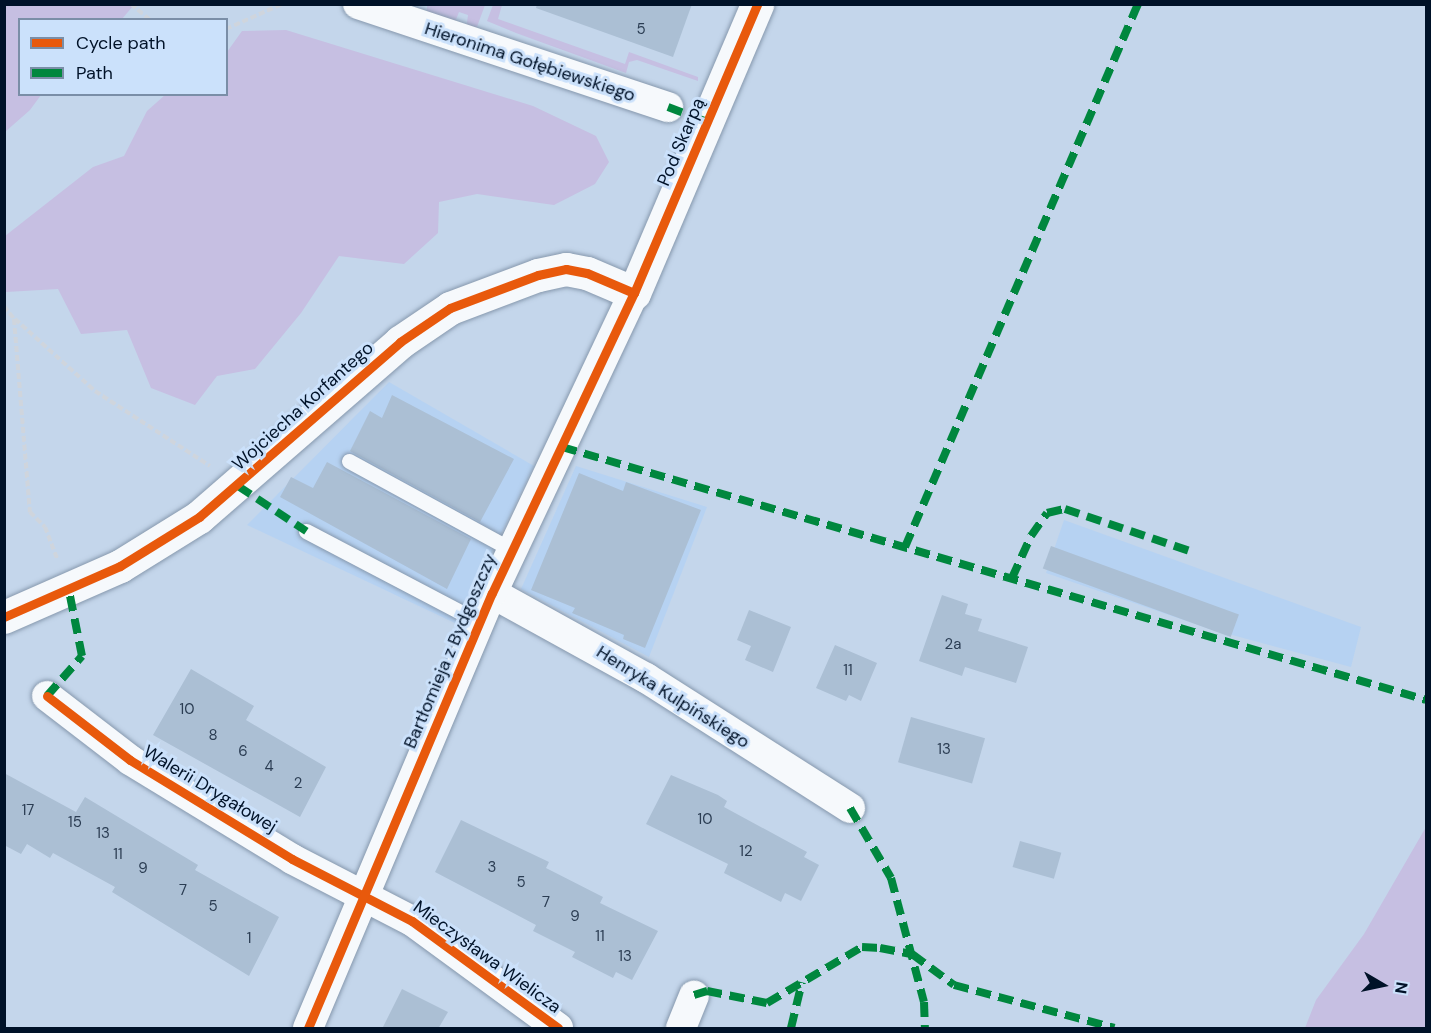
<!DOCTYPE html>
<html>
<head>
<meta charset="utf-8">
<style>
	body { margin:0 }
	#map { position:relative; width:1431px; height:1033px; overflow:hidden; background:#c4d6eb; font-family:"DM Sans",sans-serif }
	div>[style] { position:absolute }
	.built>* { inset:0; background:#b6d2f2 }
	.green>* { inset:0; background:#c6bfe2 }
	.building>* { inset:0; background:#abbfd4; transform-origin:0 0 }
	.path>* { height:4px; margin-top:-2px; transform-origin:0; background:repeating-linear-gradient(90deg,#cfd5dd 0 6px,transparent 0 9px) }
	.roads { filter:drop-shadow(0 0 2px #8698ad) drop-shadow(0 0 2px #8698ad) }
	.lane>* { height:15px; margin:-7.5px; padding:0 7.5px; transform-origin:7.5px; border-radius:7.5px; background:#f6f9fc }
	.street>* { height:30px; margin:-15px; padding:0 15px; transform-origin:15px; border-radius:15px; background:#f6f9fc }
	.secondary>* { height:33px; margin:-16.5px; padding:0 16.5px; transform-origin:16.5px; border-radius:16.5px; background:#f6f9fc }
	.quiet>* { height:8px; margin-top:-4px; transform-origin:0; background:repeating-linear-gradient(90deg,#00873e 0 15px,transparent 0 23px) }
	.cycleway>* { height:9px; margin:-4.5px; padding:0 4.5px; transform-origin:4.5px; border-radius:4.5px; background:#e8590c }
	span { translate:-50% -50%; white-space:nowrap; text-align:center; line-height:1.15; -webkit-text-stroke:6px #cbe1fb; paint-order:stroke }
	.number-label { font-size:15px; color:#2b3d53 }
	.number-label span { -webkit-text-stroke-width:0 }
	.street-label { font-size:18px; color:#001228 }
	.frame { position:absolute; inset:0; border:6px solid #001228; pointer-events:none }
	.legend { position:absolute; left:18px; top:18px; width:210px; height:78px; box-sizing:border-box; background:#cbe1fb; border:2px solid #7a8ea7; margin:0; padding:8px 10px; list-style:none; font-size:18px; color:#001228 }
	.legend li { display:flex; align-items:center; gap:12px; height:30px }
	.legend b { width:30px; border:2px solid #7a8ea7 }
	.north { position:absolute; left:1353px; top:955px; width:60px; height:60px; -webkit-text-stroke:4px #cbe1fb; paint-order:stroke; rotate:99deg; font-size:16px; font-weight:700; line-height:24px; text-align:center; color:#001228 }
	.north::after { content:''; display:block; margin:auto; width:21px; height:27px; background:#001228; clip-path:polygon(50% 0,100% 100%,50% 72%,0 100%) }
</style>
</head>
<body>
<div id="map">
	<div class="built">
		<div style="clip-path:polygon(389px 382px,534px 466px,457px 624px,247px 525px)"></div>
		<div style="clip-path:polygon(576px 466px,707px 507px,649px 657px,521px 589px)"></div>
		<div style="clip-path:polygon(1064px 520px,1361px 627px,1351px 667px,1210px 629px,1046px 573px)"></div>
	</div>
	<div class="green">
		<div style="clip-path:polygon(5px 4px,130px 4px,133px 6px,122px 19px,20px 20px,20px 94px,41px 95px,30px 110px,5px 132px)"></div>
		<div style="clip-path:polygon(427px 5px,485px 5px,474px 35px,466px 30px,468px 15px,459px 12px,453px 27px,427px 13px)"></div>
		<div style="clip-path:polygon(493px 5px,502px 5px,498px 19px,625px 64px,629px 52px,698px 77px,698px 81px,637px 60px,629px 62px,626px 73px,516px 33px,487px 21px)"></div>
		<div style="clip-path:polygon(286px 30px,533px 106px,596px 136px,609px 162px,595px 184px,554px 205px,477px 194px,439px 202px,438px 233px,404px 264px,339px 256px,301px 313px,255px 369px,217px 376px,195px 405px,151px 388px,127px 330px,81px 334px,58px 289px,6px 292px,5px 236px,93px 167px,124px 156px,147px 111px,165px 95px,226px 94px,227px 52px,242px 31px)"></div>
		<div style="clip-path:polygon(1426px 827px,1426px 1028px,1305px 1028px,1316px 1000px,1364px 934px)"></div>
	</div>
	<div class="building">
		<div style="clip-path:polygon(537px 4px,692px 4px,673px 57px,536px 8px)"></div>
		<div style="clip-path:polygon(392px 395px,514px 459px,480px 522px,350px 451px,370px 411px,382px 418px)"></div>
		<div style="clip-path:polygon(327px 462px,471px 539px,447px 589px,280px 497px,291px 477px,313px 488px)"></div>
		<div style="clip-path:polygon(579px 473px,623px 491px,626px 482px,701px 510px,645px 648px,623px 639px,624px 635px,572px 613px,575px 608px,531px 590px)"></div>
		<div style="left:1051px;top:546px;width:200px;height:24px;rotate:20deg"></div>
		<div style="clip-path:polygon(942px 595px,968px 604px,965px 614px,982px 619px,978px 631px,1028px 647px,1016px 683px,965px 667px,962px 676px,919px 661px)"></div>
		<div style="clip-path:polygon(749px 610px,791px 627px,773px 672px,745px 660px,751px 646px,737px 640px)"></div>
		<div style="clip-path:polygon(835px 645px,877px 663px,861px 701px,849px 695px,846px 701px,816px 688px)"></div>
		<div style="clip-path:polygon(191px 669px,254px 706px,246px 720px,326px 767px,300px 817px,153px 735px)"></div>
		<div style="left:911px;top:717px;width:77px;height:47px;rotate:16deg"></div>
		<div style="clip-path:polygon(4px 773px,76px 812px,85px 797px,198px 865px,195px 870px,279px 917px,249px 976px,112px 892px,115px 887px,53px 853px,50px 858px,27px 844px,21px 854px,4px 845px)"></div>
		<div style="clip-path:polygon(671px 775px,718px 795px,727px 801px,724px 807px,807px 852px,804px 857px,819px 865px,801px 901px,785px 893px,781px 902px,724px 873px,728px 864px,646px 824px)"></div>
		<div style="clip-path:polygon(461px 820px,549px 862px,546px 868px,603px 897px,600px 903px,658px 931px,632px 980px,616px 972px,613px 978px,572px 957px,575px 952px,533px 931px,536px 925px,435px 872px)"></div>
		<div style="left:1020px;top:841px;width:43px;height:27px;rotate:16deg"></div>
		<div style="clip-path:polygon(402px 989px,448px 1012px,438px 1029px,382px 1029px)"></div>
	</div>
	<div class="path">
		<div style="left:131px;top:4px;width:25px;rotate:40deg"></div>
		<div style="left:226px;top:29px;width:61px;rotate:-24.1deg"></div>
		<div style="left:4px;top:306px;width:16px;rotate:52deg"></div>
		<div style="left:14px;top:319px;width:194px;rotate:85.3deg"></div>
		<div style="left:30px;top:512px;width:21px;rotate:45deg"></div>
		<div style="left:45px;top:527px;width:34px;rotate:69deg"></div>
		<div style="left:15px;top:319px;width:108px;rotate:42deg"></div>
		<div style="left:95px;top:391px;width:137px;rotate:33.1deg"></div>
	</div>
	<div class="roads">
		<div class="lane">
			<div style="left:349px;top:461px;width:186px;rotate:28.6deg"></div>
			<div style="left:306px;top:531px;width:195px;rotate:27.7deg"></div>
		</div>
		<div class="street">
			<div style="left:358px;top:4px;width:327px;rotate:18.4deg"></div>
			<div style="left:492px;top:593px;width:176px;rotate:28.9deg"></div>
			<div style="left:646px;top:678px;width:242px;rotate:32.5deg"></div>
			<div style="left:47px;top:696px;width:105px;rotate:37.6deg"></div>
			<div style="left:130px;top:760px;width:190px;rotate:31.4deg"></div>
			<div style="left:292px;top:859px;width:135px;rotate:27.3deg"></div>
			<div style="left:412px;top:921px;width:181px;rotate:36.2deg"></div>
			<div style="left:308px;top:1028px;width:472px;rotate:-67.1deg"></div>
			<div style="left:492px;top:593px;width:332px;rotate:-64.7deg"></div>
			<div style="left:681px;top:1028px;width:35px;rotate:-68deg"></div>
		</div>
		<div class="secondary">
			<div style="left:4px;top:617px;width:127px;rotate:-23.7deg"></div>
			<div style="left:120px;top:566px;width:93px;rotate:-31.8deg"></div>
			<div style="left:199px;top:517px;width:267px;rotate:-41deg"></div>
			<div style="left:400px;top:342px;width:60px;rotate:-34.2deg"></div>
			<div style="left:450px;top:308px;width:94px;rotate:-20.6deg"></div>
			<div style="left:538px;top:275px;width:29px;rotate:-12deg"></div>
			<div style="left:566px;top:269px;width:21px;rotate:11deg"></div>
			<div style="left:587px;top:273px;width:51px;rotate:23.1deg"></div>
			<div style="left:634px;top:293px;width:314px;rotate:-66.9deg"></div>
		</div>
	</div>
	<div class="quiet">
		<div style="left:668px;top:107px;width:42px;rotate:21deg"></div>
		<div style="left:562px;top:447px;width:900px;rotate:16.32deg"></div>
		<div style="left:238px;top:486px;width:82px;rotate:33.5deg"></div>
		<div style="left:905px;top:547px;width:591px;rotate:-66.78deg"></div>
		<div style="left:1012px;top:578px;width:46px;rotate:-65.7deg"></div>
		<div style="left:1031px;top:536px;width:28px;rotate:-55deg"></div>
		<div style="left:1047px;top:513px;width:18px;rotate:-13deg"></div>
		<div style="left:1065px;top:509px;width:132px;rotate:18.6deg"></div>
		<div style="left:47px;top:696px;width:53px;rotate:-48.8deg"></div>
		<div style="left:82px;top:656px;width:66px;rotate:-101.3deg"></div>
		<div style="left:850px;top:808px;width:81px;rotate:59.6deg"></div>
		<div style="left:891px;top:878px;width:128px;rotate:75.1deg"></div>
		<div style="left:924px;top:1002px;width:26px;rotate:88deg"></div>
		<div style="left:694px;top:995px;width:14px;rotate:-17deg"></div>
		<div style="left:707px;top:991px;width:61px;rotate:11.3deg"></div>
		<div style="left:767px;top:1003px;width:110px;rotate:-30.5deg"></div>
		<div style="left:862px;top:947px;width:18px;rotate:3deg"></div>
		<div style="left:880px;top:948px;width:33px;rotate:11deg"></div>
		<div style="left:912px;top:954px;width:52px;rotate:36.4deg"></div>
		<div style="left:954px;top:985px;width:166px;rotate:15deg"></div>
		<div style="left:791px;top:1028px;width:47px;rotate:-76.6deg"></div>
	</div>
	<div class="cycleway">
		<div style="left:4px;top:617px;width:127px;rotate:-23.7deg"></div>
		<div style="left:120px;top:566px;width:93px;rotate:-31.8deg"></div>
		<div style="left:199px;top:517px;width:267px;rotate:-41deg"></div>
		<div style="left:400px;top:342px;width:60px;rotate:-34.2deg"></div>
		<div style="left:450px;top:308px;width:94px;rotate:-20.6deg"></div>
		<div style="left:538px;top:275px;width:29px;rotate:-12deg"></div>
		<div style="left:566px;top:269px;width:21px;rotate:11deg"></div>
		<div style="left:587px;top:273px;width:51px;rotate:23.1deg"></div>
		<div style="left:47px;top:696px;width:105px;rotate:37.6deg"></div>
		<div style="left:130px;top:760px;width:190px;rotate:31.4deg"></div>
		<div style="left:292px;top:859px;width:135px;rotate:27.3deg"></div>
		<div style="left:412px;top:921px;width:181px;rotate:36.2deg"></div>
		<div style="left:308px;top:1028px;width:472px;rotate:-67.1deg"></div>
		<div style="left:492px;top:593px;width:332px;rotate:-64.7deg"></div>
		<div style="left:634px;top:293px;width:314px;rotate:-66.9deg"></div>
	</div>
	<div class="number-label">
		<span style="left:641px;top:30px">5</span>
		<span style="left:953px;top:645px">2a</span>
		<span style="left:848px;top:671px">11</span>
		<span style="left:187px;top:710px">10</span>
		<span style="left:213px;top:736px">8</span>
		<span style="left:944px;top:750px">13</span>
		<span style="left:243px;top:752px">6</span>
		<span style="left:269px;top:767px">4</span>
		<span style="left:298px;top:784px">2</span>
		<span style="left:28px;top:811px">17</span>
		<span style="left:705px;top:820px">10</span>
		<span style="left:75px;top:823px">15</span>
		<span style="left:103px;top:834px">13</span>
		<span style="left:746px;top:852px">12</span>
		<span style="left:118px;top:855px">11</span>
		<span style="left:492px;top:868px">3</span>
		<span style="left:143px;top:869px">9</span>
		<span style="left:521px;top:883px">5</span>
		<span style="left:183px;top:891px">7</span>
		<span style="left:546px;top:903px">7</span>
		<span style="left:213px;top:907px">5</span>
		<span style="left:575px;top:917px">9</span>
		<span style="left:600px;top:937px">11</span>
		<span style="left:249px;top:939px">1</span>
		<span style="left:625px;top:957px">13</span>
	</div>
	<div class="street-label">
		<span style="left:530px;top:62px;rotate:18deg">Hieronima Gołębiewskiego</span>
		<span style="left:681px;top:142px;rotate:-67deg">Pod Skarpą</span>
		<span style="left:303px;top:406px;rotate:-42deg">Wojciecha Korfantego</span>
		<span style="left:450px;top:651px;rotate:-67deg">Bartłomieja z Bydgoszczy</span>
		<span style="left:673px;top:697px;rotate:32deg">Henryka Kulpińskiego</span>
		<span style="left:210px;top:789px;rotate:31deg">Walerii Drygałowej</span>
		<span style="left:487px;top:957px;rotate:36deg">Mieczysława Wielicza</span>
	</div>
	<div class="frame"></div>
	<ul class="legend">
	<li><b style="height:8px;background:#e8590c"></b>Cycle path</li>
	<li><b style="height:8px;background:#00873e"></b>Path</li>
	</ul>
	<div class="north">N</div>
</div>
</body>
</html>
